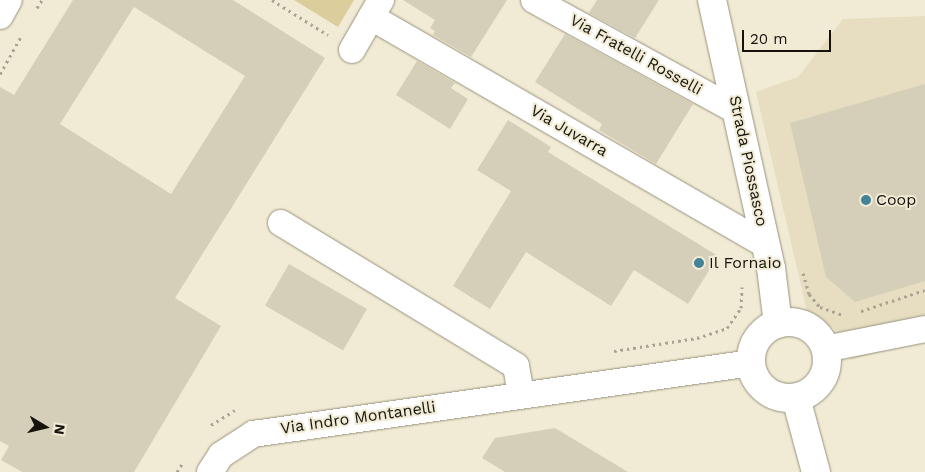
<!DOCTYPE html>
<html>
<head>
<meta charset="utf-8">
<style>
	body { margin:0 }
	#map { position:relative; width:925px; height:472px; overflow:hidden; background:#f1ebd5; font-family:"Work Sans",sans-serif }
	div>[style] { position:absolute }
	.built>* { inset:0; background:#e7dec1 }
	.green>* { inset:0; background:#dcce9c }
	.building>* { inset:0; background:#d5cfb9; transform-origin:0 0 }
	.path>* { height:3px; margin-top:-1.5px; transform-origin:0; background:repeating-linear-gradient(90deg,#a8a392 0 2.5px,transparent 0 6.5px) }
	.roads { filter:drop-shadow(0 0 1px #98927e) drop-shadow(0 0 1px #98927e) }
	.street>* { height:26px; margin:-13px; padding:0 13px; transform-origin:13px; border-radius:13px; background:#fff }
	.secondary>* { height:28px; margin:-14px; padding:0 14px; transform-origin:14px; border-radius:14px; background:#fff }
	.secondary>.ring { margin:-14px; padding:0; box-sizing:content-box; background:none; border:28px solid #fff; border-radius:50% }
	.dots>* { width:14px; height:14px; translate:-50% -50%; box-sizing:border-box; border:2px solid #f1ebd5; border-radius:50% }
	span { translate:-50% -50%; white-space:nowrap; text-align:center; line-height:1.15; -webkit-text-stroke:4px #f1ebd5; paint-order:stroke }
	.street-label { font-size:16px; color:#15130c }
	.poi-label { font-size:16px; color:#15130c }
	.left { translate:0 -50%; text-align:left }
	.north { position:absolute; left:20px; top:402px; width:50px; height:50px; -webkit-text-stroke:4px #f1ebd5; paint-order:stroke; rotate:99deg; font-size:14px; font-weight:700; line-height:20px; text-align:center; color:#15130c }
	.north::after { content:''; display:block; margin:auto; width:18px; height:22px; background:#15130c; clip-path:polygon(50% 0,100% 100%,50% 72%,0 100%) }
	.scale { position:absolute; left:742px; top:30px; width:89px; height:22px; box-sizing:border-box; border:2px solid #15130c; border-top:0; padding-left:6px; font-size:15px; line-height:18px; white-space:nowrap; color:#15130c; -webkit-text-stroke:4px #f1ebd5; paint-order:stroke }
</style>
</head>
<body>
<div id="map">
	<div class="built">
		<div style="clip-path:polygon(925px 16px,925px 340px,850px 360px,844px 339px,833px 328px,809px 320px,756px 92px,798px 77px,843px 19px)"></div>
	</div>
	<div class="green">
		<div style="clip-path:polygon(294px 0,354px 0,338px 27px)"></div>
	</div>
	<div class="building">
		<div style="clip-path:polygon(evenodd,73px 0,233px 0,325px 58px,175px 298px,221px 326px,134px 472px,22px 472px,1px 460px,9px 446px,0 441px,0 87px,14px 95px,73px 0,134px 7px,245px 76px,171px 194px,60px 124px,134px 7px)"></div>
		<div style="clip-path:polygon(403px 0,507px 0,471px 57px,433px 35px,435px 31px,430px 28px,435px 20px)"></div>
		<div style="clip-path:polygon(597px 0,659px 0,635px 38px,589px 13px)"></div>
		<div style="clip-path:polygon(565px 34px,693px 104px,656px 164px,599px 130px,602px 124px,535px 82px)"></div>
		<div style="clip-path:polygon(417px 61px,455px 83px,451px 88px,468px 99px,450px 129px,396px 95px)"></div>
		<div style="clip-path:polygon(925px 84px,925px 281px,855px 302px,826px 277px,790px 123px)"></div>
		<div style="clip-path:polygon(508px 120px,551px 147px,548px 152px,718px 256px,688px 304px,634px 270px,611px 306px,526px 252px,490px 309px,453px 286px,511px 191px,477px 170px)"></div>
		<div style="left:289px;top:264px;width:90px;height:48px;rotate:30deg"></div>
		<div style="clip-path:polygon(555px 428px,628px 472px,505px 472px,482px 458px,495px 438px)"></div>
	</div>
	<div class="path">
		<div style="left:272px;top:0;width:66px;rotate:32deg"></div>
		<div style="left:37px;top:8px;width:9px;rotate:-58deg"></div>
		<div style="left:0;top:74px;width:45px;rotate:-60.6deg"></div>
		<div style="left:803px;top:273px;width:22px;rotate:74deg"></div>
		<div style="left:809px;top:294px;width:17px;rotate:50deg"></div>
		<div style="left:820px;top:307px;width:24px;rotate:19deg"></div>
		<div style="left:861px;top:311px;width:67px;rotate:-18.2deg"></div>
		<div style="left:614px;top:351px;width:84px;rotate:-8.9deg"></div>
		<div style="left:697px;top:338px;width:32px;rotate:-18deg"></div>
		<div style="left:727px;top:328px;width:24px;rotate:-55deg"></div>
		<div style="left:741px;top:308px;width:21px;rotate:-87deg"></div>
		<div style="left:211px;top:425px;width:28px;rotate:-32deg"></div>
		<div style="left:177px;top:472px;width:9px;rotate:-58deg"></div>
	</div>
	<div class="roads">
		<div class="street">
			<div style="left:534px;top:0;width:231px;rotate:28.7deg"></div>
			<div style="left:0;top:16px;width:18px;rotate:-61deg"></div>
			<div style="left:371px;top:17px;width:456px;rotate:30deg"></div>
			<div style="left:352px;top:50px;width:58px;rotate:-59.9deg"></div>
			<div style="left:281px;top:223px;width:275px;rotate:31.3deg"></div>
			<div style="left:516px;top:366px;width:28px;rotate:80deg"></div>
			<div style="left:825px;top:349px;width:102px;rotate:-11.3deg"></div>
			<div style="left:210px;top:472px;width:20px;rotate:-57deg"></div>
			<div style="left:221px;top:455px;width:38px;rotate:-33deg"></div>
			<div style="left:253px;top:434px;width:503px;rotate:-8.11deg"></div>
		</div>
		<div class="secondary">
			<div style="left:712px;top:0;width:274px;rotate:77.6deg"></div>
			<div style="left:771px;top:268px;width:56px;rotate:82.9deg"></div>
			<div class="ring" style="left:751px;top:322px;width:48px;height:48px"></div>
			<div style="left:796px;top:398px;width:77px;rotate:74.9deg"></div>
		</div>
	</div>
	<div class="dots">
		<div style="left:866px;top:200px;background:#438297"></div>
		<div style="left:699px;top:263px;background:#438297"></div>
	</div>
	<div class="street-label">
		<span style="left:636px;top:55px;rotate:29deg">Via Fratelli Rosselli</span>
		<span style="left:569px;top:131px;rotate:30deg">Via Juvarra</span>
		<span style="left:748px;top:161px;rotate:78deg">Strada Piossasco</span>
		<span style="left:358px;top:418px;rotate:-8deg">Via Indro Montanelli</span>
	</div>
	<div class="poi-label">
		<span class="left" style="left:876px;top:200px">Coop</span>
		<span class="left" style="left:709px;top:263px">Il Fornaio</span>
	</div>
	<div class="north">N</div>
	<div class="scale">20 m</div>
</div>
</body>
</html>
